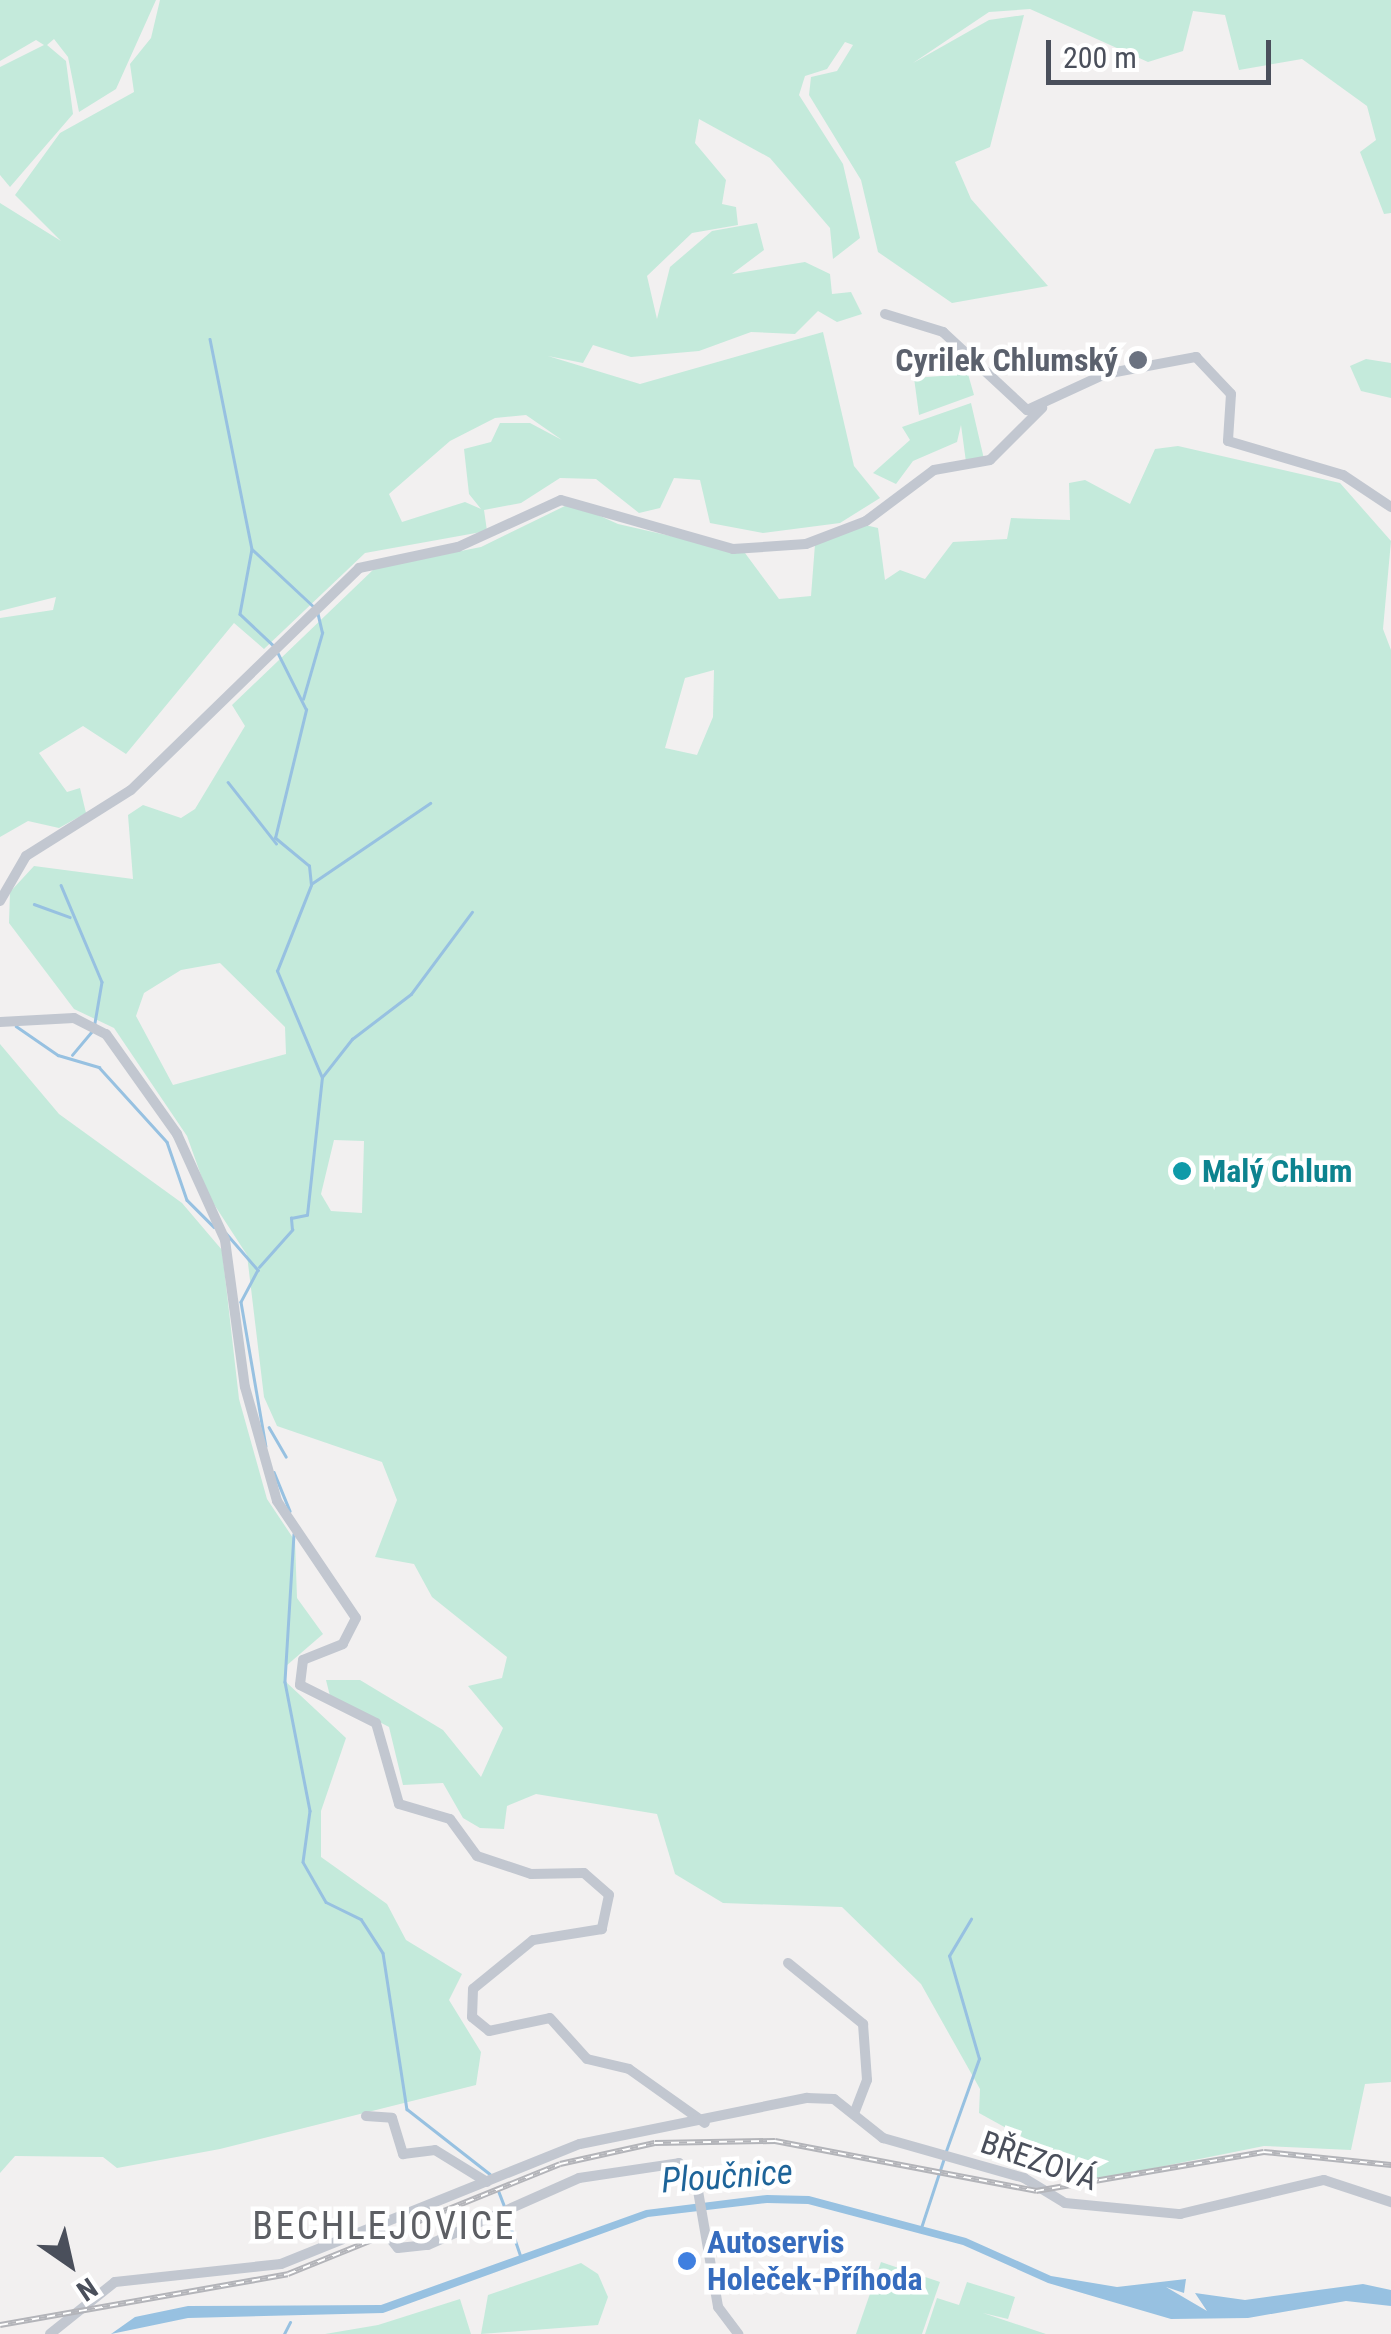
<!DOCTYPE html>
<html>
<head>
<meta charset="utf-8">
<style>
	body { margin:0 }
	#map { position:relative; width:1391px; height:2334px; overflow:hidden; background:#f2f0f0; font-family:"Roboto Condensed",sans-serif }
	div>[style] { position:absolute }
	.green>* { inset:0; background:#c4eadb }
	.water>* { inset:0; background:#97c1e1 }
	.stream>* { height:2.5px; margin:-1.25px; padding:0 1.25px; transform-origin:1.25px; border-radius:1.25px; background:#97c1e1 }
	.minor>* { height:10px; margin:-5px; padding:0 5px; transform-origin:5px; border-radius:5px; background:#c2c7d0 }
	.rail>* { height:6px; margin-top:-3px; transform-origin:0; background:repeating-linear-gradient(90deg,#fff 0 8px,#b3b4b9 0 16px); box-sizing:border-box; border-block:2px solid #b3b4b9 }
	.dots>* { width:28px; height:28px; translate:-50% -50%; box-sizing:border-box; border:5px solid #fff; border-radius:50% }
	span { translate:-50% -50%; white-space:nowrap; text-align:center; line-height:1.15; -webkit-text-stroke:9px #fff; paint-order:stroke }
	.worship-label { font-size:32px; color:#5b616d; font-weight:700 }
	.right { translate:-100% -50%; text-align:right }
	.culture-label { font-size:32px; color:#0d838f; font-weight:700 }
	.left { translate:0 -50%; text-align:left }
	.street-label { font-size:32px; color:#4a4f5b }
	.shop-label { font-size:32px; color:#366cbe; font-weight:700 }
	.water-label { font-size:35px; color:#1e6499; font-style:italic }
	.quarter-label { font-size:38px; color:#5d5f64; letter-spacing:2.5px }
	.north { position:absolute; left:20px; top:2214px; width:100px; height:100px; -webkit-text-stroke:8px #fff; paint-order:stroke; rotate:146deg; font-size:28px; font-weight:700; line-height:40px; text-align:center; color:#4a4f5b }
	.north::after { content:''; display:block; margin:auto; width:35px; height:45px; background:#4a4f5b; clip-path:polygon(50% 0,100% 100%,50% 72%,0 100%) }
	.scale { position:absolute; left:1046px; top:40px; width:225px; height:45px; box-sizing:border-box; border:5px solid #4a4f5b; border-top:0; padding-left:12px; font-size:30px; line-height:35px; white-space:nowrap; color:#4a4f5b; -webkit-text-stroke:8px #fff; paint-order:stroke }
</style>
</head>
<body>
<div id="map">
	<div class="green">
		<div style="clip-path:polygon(0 0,156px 0,116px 89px,79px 112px,68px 57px,54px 39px,47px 45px,66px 61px,73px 114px,10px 187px,0 175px,0 67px,44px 45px,36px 40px,0 61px)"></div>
		<div style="clip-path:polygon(evenodd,160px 0,1391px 0,1391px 213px,1384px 214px,1360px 152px,1376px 140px,1367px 106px,1302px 59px,1239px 70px,1225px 15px,1193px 11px,1183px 51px,1148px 62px,1030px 9px,989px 12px,913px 63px,989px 20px,1024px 15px,990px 147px,955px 162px,971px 199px,1048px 286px,952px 303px,878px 252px,861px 180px,809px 95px,811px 77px,837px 71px,853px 45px,845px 42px,827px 69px,805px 76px,799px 95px,843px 164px,860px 238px,833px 259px,830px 228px,770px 158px,699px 119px,695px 143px,726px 180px,722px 204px,736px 207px,738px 225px,692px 233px,647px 276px,657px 319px,670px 267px,712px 231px,757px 223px,764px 250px,732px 274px,805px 262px,830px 274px,832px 294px,851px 292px,862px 314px,837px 322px,818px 311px,795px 334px,751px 332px,699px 351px,631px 357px,593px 345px,583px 363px,548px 356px,640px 384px,823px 332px,854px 466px,880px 498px,840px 523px,763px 533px,710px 523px,700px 480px,674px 478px,660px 508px,639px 513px,596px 479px,560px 478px,521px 503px,484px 510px,487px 531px,365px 553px,264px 649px,234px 623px,126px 754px,83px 726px,39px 753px,67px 792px,80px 788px,86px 813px,59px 828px,28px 821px,0 837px,0 618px,53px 610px,56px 597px,0 611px,0 203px,61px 241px,15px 195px,60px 133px,134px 92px,130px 64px,151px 38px,160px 0,526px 415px,562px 440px,530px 423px,500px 423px,491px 442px,464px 449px,469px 494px,481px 509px,465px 502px,402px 522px,389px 494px,450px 441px,495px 418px,526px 415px)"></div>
		<div style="clip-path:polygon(1366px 359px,1391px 363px,1391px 398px,1361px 391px,1350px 366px)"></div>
		<div style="clip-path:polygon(968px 374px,974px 395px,919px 415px,914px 378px)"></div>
		<div style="clip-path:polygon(971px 403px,984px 459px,966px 462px,961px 425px,957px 442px,913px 461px,896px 484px,873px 473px,910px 440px,902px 427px)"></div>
		<div style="clip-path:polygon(evenodd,1178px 446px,1340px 483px,1391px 541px,1383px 629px,1391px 650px,1391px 2082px,1365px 2084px,1351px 2150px,1264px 2146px,1080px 2183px,1086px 2172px,979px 2113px,980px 2089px,921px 1984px,842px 1907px,723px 1903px,675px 1874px,657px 1814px,536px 1794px,507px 1806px,504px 1829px,480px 1828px,463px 1818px,443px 1783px,403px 1785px,389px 1727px,330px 1696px,326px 1680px,360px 1680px,443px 1730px,481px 1777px,503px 1728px,468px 1686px,502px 1678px,507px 1657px,432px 1597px,414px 1564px,375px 1557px,397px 1500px,382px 1462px,277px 1426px,264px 1397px,247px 1255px,208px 1195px,187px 1136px,114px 1028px,74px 1009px,9px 923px,10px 892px,34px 866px,133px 879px,128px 815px,143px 805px,181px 818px,195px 809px,245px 726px,232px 705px,375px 568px,481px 547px,571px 503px,618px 524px,745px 553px,779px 599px,811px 596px,815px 544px,865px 525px,878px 528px,885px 580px,900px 570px,925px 579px,953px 542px,1007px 539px,1011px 518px,1070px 520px,1069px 483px,1085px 480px,1130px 504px,1155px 449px,1178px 446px,714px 670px,713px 717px,697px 755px,665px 748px,685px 678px,714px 670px,1178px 446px,220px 963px,285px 1027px,286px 1054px,173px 1085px,136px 1016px,144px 993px,181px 970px,220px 963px,1178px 446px,334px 1140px,364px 1141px,362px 1213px,331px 1211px,321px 1194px,334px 1140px)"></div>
		<div style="clip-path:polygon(0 1044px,59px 1114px,182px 1203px,222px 1250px,239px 1399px,267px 1499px,295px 1541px,297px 1598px,323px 1634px,286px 1666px,285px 1681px,346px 1738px,321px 1811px,321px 1857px,387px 1904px,406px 1940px,462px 1974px,449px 2000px,481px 2052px,476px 2085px,220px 2149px,117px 2168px,103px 2157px,15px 2156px,0 2173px)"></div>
		<div style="clip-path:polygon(881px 2262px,940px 2282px,922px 2334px,856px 2334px)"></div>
		<div style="clip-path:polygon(581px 2263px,598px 2274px,608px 2297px,598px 2325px,481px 2334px,488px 2295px)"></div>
		<div style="clip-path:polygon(967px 2282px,1015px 2297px,1008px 2319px,983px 2313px,1046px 2334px,925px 2334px,937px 2298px,959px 2305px)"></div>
		<div style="clip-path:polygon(460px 2299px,471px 2334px,325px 2334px,378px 2325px)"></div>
	</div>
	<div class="water">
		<div style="clip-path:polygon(767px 2195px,809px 2196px,966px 2238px,1051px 2276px,1117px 2287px,1186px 2279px,1184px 2293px,1166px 2287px,1207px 2311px,1195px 2293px,1245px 2300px,1363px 2284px,1391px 2290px,1391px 2306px,1346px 2301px,1248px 2318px,1171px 2319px,1048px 2283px,963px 2245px,808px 2204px,767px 2203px,648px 2217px,383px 2313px,188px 2318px,111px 2334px,135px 2317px,188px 2306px,381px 2305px,646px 2210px)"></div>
	</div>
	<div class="stream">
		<div style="left:210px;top:339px;width:214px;rotate:78.7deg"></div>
		<div style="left:252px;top:549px;width:66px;rotate:100.5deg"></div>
		<div style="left:240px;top:614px;width:45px;rotate:43.2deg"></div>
		<div style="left:253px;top:550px;width:81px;rotate:43deg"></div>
		<div style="left:303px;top:699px;width:69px;rotate:-73.9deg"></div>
		<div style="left:322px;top:633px;width:23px;rotate:-103deg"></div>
		<div style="left:228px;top:782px;width:78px;rotate:51.8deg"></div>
		<div style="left:311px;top:884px;width:144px;rotate:-34.2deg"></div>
		<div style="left:61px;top:885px;width:105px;rotate:67.1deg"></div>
		<div style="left:102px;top:982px;width:42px;rotate:99.7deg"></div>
		<div style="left:34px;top:904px;width:38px;rotate:20deg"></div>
		<div style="left:16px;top:1026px;width:51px;rotate:34.6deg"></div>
		<div style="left:58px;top:1055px;width:43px;rotate:16.3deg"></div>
		<div style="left:99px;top:1067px;width:101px;rotate:47.8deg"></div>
		<div style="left:167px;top:1142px;width:61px;rotate:71deg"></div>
		<div style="left:187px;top:1200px;width:38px;rotate:45deg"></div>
		<div style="left:72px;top:1055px;width:31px;rotate:-50deg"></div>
		<div style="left:323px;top:1076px;width:47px;rotate:-51.9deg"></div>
		<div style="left:352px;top:1039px;width:74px;rotate:-37.3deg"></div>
		<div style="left:411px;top:994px;width:102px;rotate:-53.4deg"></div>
		<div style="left:226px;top:1233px;width:49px;rotate:49.1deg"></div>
		<div style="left:258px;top:1270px;width:36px;rotate:118deg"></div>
		<div style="left:241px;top:1302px;width:146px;rotate:80.2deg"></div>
		<div style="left:259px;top:1267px;width:50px;rotate:-48.3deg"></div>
		<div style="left:292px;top:1230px;width:12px;rotate:-95deg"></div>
		<div style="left:291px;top:1218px;width:16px;rotate:-11deg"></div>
		<div style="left:307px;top:1215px;width:138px;rotate:-83.8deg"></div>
		<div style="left:322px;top:1078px;width:116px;rotate:-112.8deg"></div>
		<div style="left:277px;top:971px;width:92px;rotate:-68.4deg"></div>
		<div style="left:311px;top:885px;width:19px;rotate:-96deg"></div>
		<div style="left:309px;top:866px;width:44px;rotate:-140.5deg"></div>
		<div style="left:275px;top:838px;width:132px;rotate:-76.4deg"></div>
		<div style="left:306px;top:710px;width:65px;rotate:-116.6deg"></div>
		<div style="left:269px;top:1427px;width:34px;rotate:60deg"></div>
		<div style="left:274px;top:1472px;width:42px;rotate:67.7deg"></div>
		<div style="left:294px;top:1534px;width:148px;rotate:93.5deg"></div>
		<div style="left:285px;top:1682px;width:131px;rotate:79deg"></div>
		<div style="left:310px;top:1811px;width:51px;rotate:97.8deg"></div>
		<div style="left:303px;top:1862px;width:46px;rotate:60.1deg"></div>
		<div style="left:326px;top:1902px;width:39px;rotate:26deg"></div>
		<div style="left:361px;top:1919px;width:40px;rotate:57.1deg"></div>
		<div style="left:383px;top:1953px;width:158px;rotate:81.3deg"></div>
		<div style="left:407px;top:2109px;width:105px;rotate:38.1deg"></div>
		<div style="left:946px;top:2151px;width:98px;rotate:-70.3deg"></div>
		<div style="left:979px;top:2059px;width:107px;rotate:-106.2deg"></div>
		<div style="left:949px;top:1956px;width:43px;rotate:-59.3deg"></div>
		<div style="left:499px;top:2192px;width:14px;rotate:69deg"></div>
		<div style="left:506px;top:2213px;width:46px;rotate:71.2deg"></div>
		<div style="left:920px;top:2231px;width:77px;rotate:-71.8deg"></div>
		<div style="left:284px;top:2334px;width:13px;rotate:-63deg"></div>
	</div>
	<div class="minor">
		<div style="left:885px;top:314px;width:61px;rotate:17.2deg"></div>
		<div style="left:943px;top:332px;width:115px;rotate:42.9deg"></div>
		<div style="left:1027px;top:410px;width:86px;rotate:-24.8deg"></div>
		<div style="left:1105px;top:374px;width:93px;rotate:-10.6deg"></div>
		<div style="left:1196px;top:357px;width:51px;rotate:46.6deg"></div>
		<div style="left:1231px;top:394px;width:47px;rotate:93.7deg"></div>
		<div style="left:1228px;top:441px;width:120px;rotate:16.5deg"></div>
		<div style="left:1343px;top:475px;width:58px;rotate:33.7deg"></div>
		<div style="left:0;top:901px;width:52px;rotate:-60deg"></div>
		<div style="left:26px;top:856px;width:124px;rotate:-32.2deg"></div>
		<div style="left:131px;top:790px;width:318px;rotate:-44.2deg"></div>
		<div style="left:359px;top:568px;width:101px;rotate:-12deg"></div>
		<div style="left:458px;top:547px;width:113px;rotate:-24.5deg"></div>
		<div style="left:561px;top:500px;width:179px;rotate:15.9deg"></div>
		<div style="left:733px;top:549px;width:73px;rotate:-3.9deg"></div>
		<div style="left:806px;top:544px;width:64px;rotate:-21deg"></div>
		<div style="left:866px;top:521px;width:85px;rotate:-36.9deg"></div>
		<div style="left:934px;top:470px;width:57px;rotate:-10.1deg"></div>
		<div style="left:990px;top:460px;width:74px;rotate:-45deg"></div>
		<div style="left:0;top:1022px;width:74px;rotate:-3.1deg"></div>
		<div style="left:74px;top:1018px;width:36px;rotate:27deg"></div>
		<div style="left:106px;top:1034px;width:123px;rotate:54.6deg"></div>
		<div style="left:177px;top:1134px;width:116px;rotate:65.6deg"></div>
		<div style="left:225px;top:1240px;width:148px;rotate:82.3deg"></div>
		<div style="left:245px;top:1387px;width:118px;rotate:74.3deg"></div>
		<div style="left:277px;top:1501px;width:141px;rotate:56deg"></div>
		<div style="left:356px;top:1618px;width:29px;rotate:117deg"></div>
		<div style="left:343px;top:1644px;width:43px;rotate:158.2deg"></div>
		<div style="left:303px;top:1660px;width:25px;rotate:97deg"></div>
		<div style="left:300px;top:1685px;width:85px;rotate:26.6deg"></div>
		<div style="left:376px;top:1723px;width:84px;rotate:74.1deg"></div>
		<div style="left:399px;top:1804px;width:53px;rotate:16.4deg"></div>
		<div style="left:450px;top:1819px;width:46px;rotate:53.9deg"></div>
		<div style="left:477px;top:1856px;width:57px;rotate:18.4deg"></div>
		<div style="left:531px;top:1874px;width:53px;rotate:-1.1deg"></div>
		<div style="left:584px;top:1873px;width:33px;rotate:41deg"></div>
		<div style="left:609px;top:1895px;width:35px;rotate:102deg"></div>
		<div style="left:602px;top:1929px;width:70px;rotate:170.9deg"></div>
		<div style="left:533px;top:1940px;width:77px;rotate:140.8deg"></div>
		<div style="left:473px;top:1989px;width:28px;rotate:92deg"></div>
		<div style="left:472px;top:2017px;width:22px;rotate:39deg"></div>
		<div style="left:489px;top:2031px;width:62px;rotate:-12deg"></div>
		<div style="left:550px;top:2018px;width:55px;rotate:47.9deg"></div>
		<div style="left:587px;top:2059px;width:43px;rotate:13.4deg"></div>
		<div style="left:629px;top:2069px;width:93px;rotate:35.4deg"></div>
		<div style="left:788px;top:1963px;width:97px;rotate:39.1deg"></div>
		<div style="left:863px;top:2024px;width:56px;rotate:85.9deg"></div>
		<div style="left:867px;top:2080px;width:33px;rotate:111deg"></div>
		<div style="left:366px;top:2116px;width:26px;rotate:4deg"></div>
		<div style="left:392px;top:2118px;width:38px;rotate:73deg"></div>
		<div style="left:403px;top:2154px;width:32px;rotate:-7deg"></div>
		<div style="left:435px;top:2150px;width:61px;rotate:31.6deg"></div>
		<div style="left:383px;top:2229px;width:24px;rotate:52deg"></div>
		<div style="left:398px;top:2248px;width:30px;rotate:-6deg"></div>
		<div style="left:428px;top:2245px;width:165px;rotate:-23.9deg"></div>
		<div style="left:579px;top:2178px;width:101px;rotate:-8.5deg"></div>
		<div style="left:679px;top:2163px;width:28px;rotate:51deg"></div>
		<div style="left:697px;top:2185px;width:124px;rotate:80.2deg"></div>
		<div style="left:718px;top:2307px;width:34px;rotate:53deg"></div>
		<div style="left:50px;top:2334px;width:83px;rotate:-38.7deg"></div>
		<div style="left:115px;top:2282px;width:167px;rotate:-6.2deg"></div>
		<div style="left:281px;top:2264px;width:322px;rotate:-21.9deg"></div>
		<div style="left:580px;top:2144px;width:232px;rotate:-11.5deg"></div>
		<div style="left:807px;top:2098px;width:27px;rotate:2deg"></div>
		<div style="left:834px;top:2099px;width:63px;rotate:38.5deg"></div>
		<div style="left:883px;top:2138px;width:147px;rotate:15.8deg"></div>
		<div style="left:1024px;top:2178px;width:48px;rotate:31.4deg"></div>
		<div style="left:1065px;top:2203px;width:116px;rotate:5.5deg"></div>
		<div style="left:1180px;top:2214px;width:148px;rotate:-13.3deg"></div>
		<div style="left:1324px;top:2180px;width:71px;rotate:18.2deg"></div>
	</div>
	<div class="rail">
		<div style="left:0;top:2325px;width:292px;rotate:-10deg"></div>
		<div style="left:288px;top:2274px;width:293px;rotate:-22deg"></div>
		<div style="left:560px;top:2164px;width:97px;rotate:-12.5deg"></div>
		<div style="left:655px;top:2143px;width:120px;rotate:-1deg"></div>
		<div style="left:775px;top:2141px;width:266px;rotate:10.8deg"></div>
		<div style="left:1036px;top:2191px;width:231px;rotate:-9.7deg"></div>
		<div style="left:1264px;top:2152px;width:128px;rotate:5.8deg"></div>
	</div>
	<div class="dots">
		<div style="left:1138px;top:360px;background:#6b7280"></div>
		<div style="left:1182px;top:1171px;background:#0f9aa8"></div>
		<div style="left:687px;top:2261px;background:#3f7fe0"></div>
	</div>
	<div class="worship-label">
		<span class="right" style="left:1118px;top:360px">Cyrilek Chlumský</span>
	</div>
	<div class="culture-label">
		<span class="left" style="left:1202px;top:1171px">Malý Chlum</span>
	</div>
	<div class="street-label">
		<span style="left:1039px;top:2161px;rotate:19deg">BŘEZOVÁ</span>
	</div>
	<div class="shop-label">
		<span class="left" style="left:707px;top:2261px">Autoservis<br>Holeček-Příhoda</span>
	</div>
	<div class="water-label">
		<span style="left:727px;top:2177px;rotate:-4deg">Ploučnice</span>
	</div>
	<div class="quarter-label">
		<span style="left:384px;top:2227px">BECHLEJOVICE</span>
	</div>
	<div class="north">N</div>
	<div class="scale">200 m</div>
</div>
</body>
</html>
